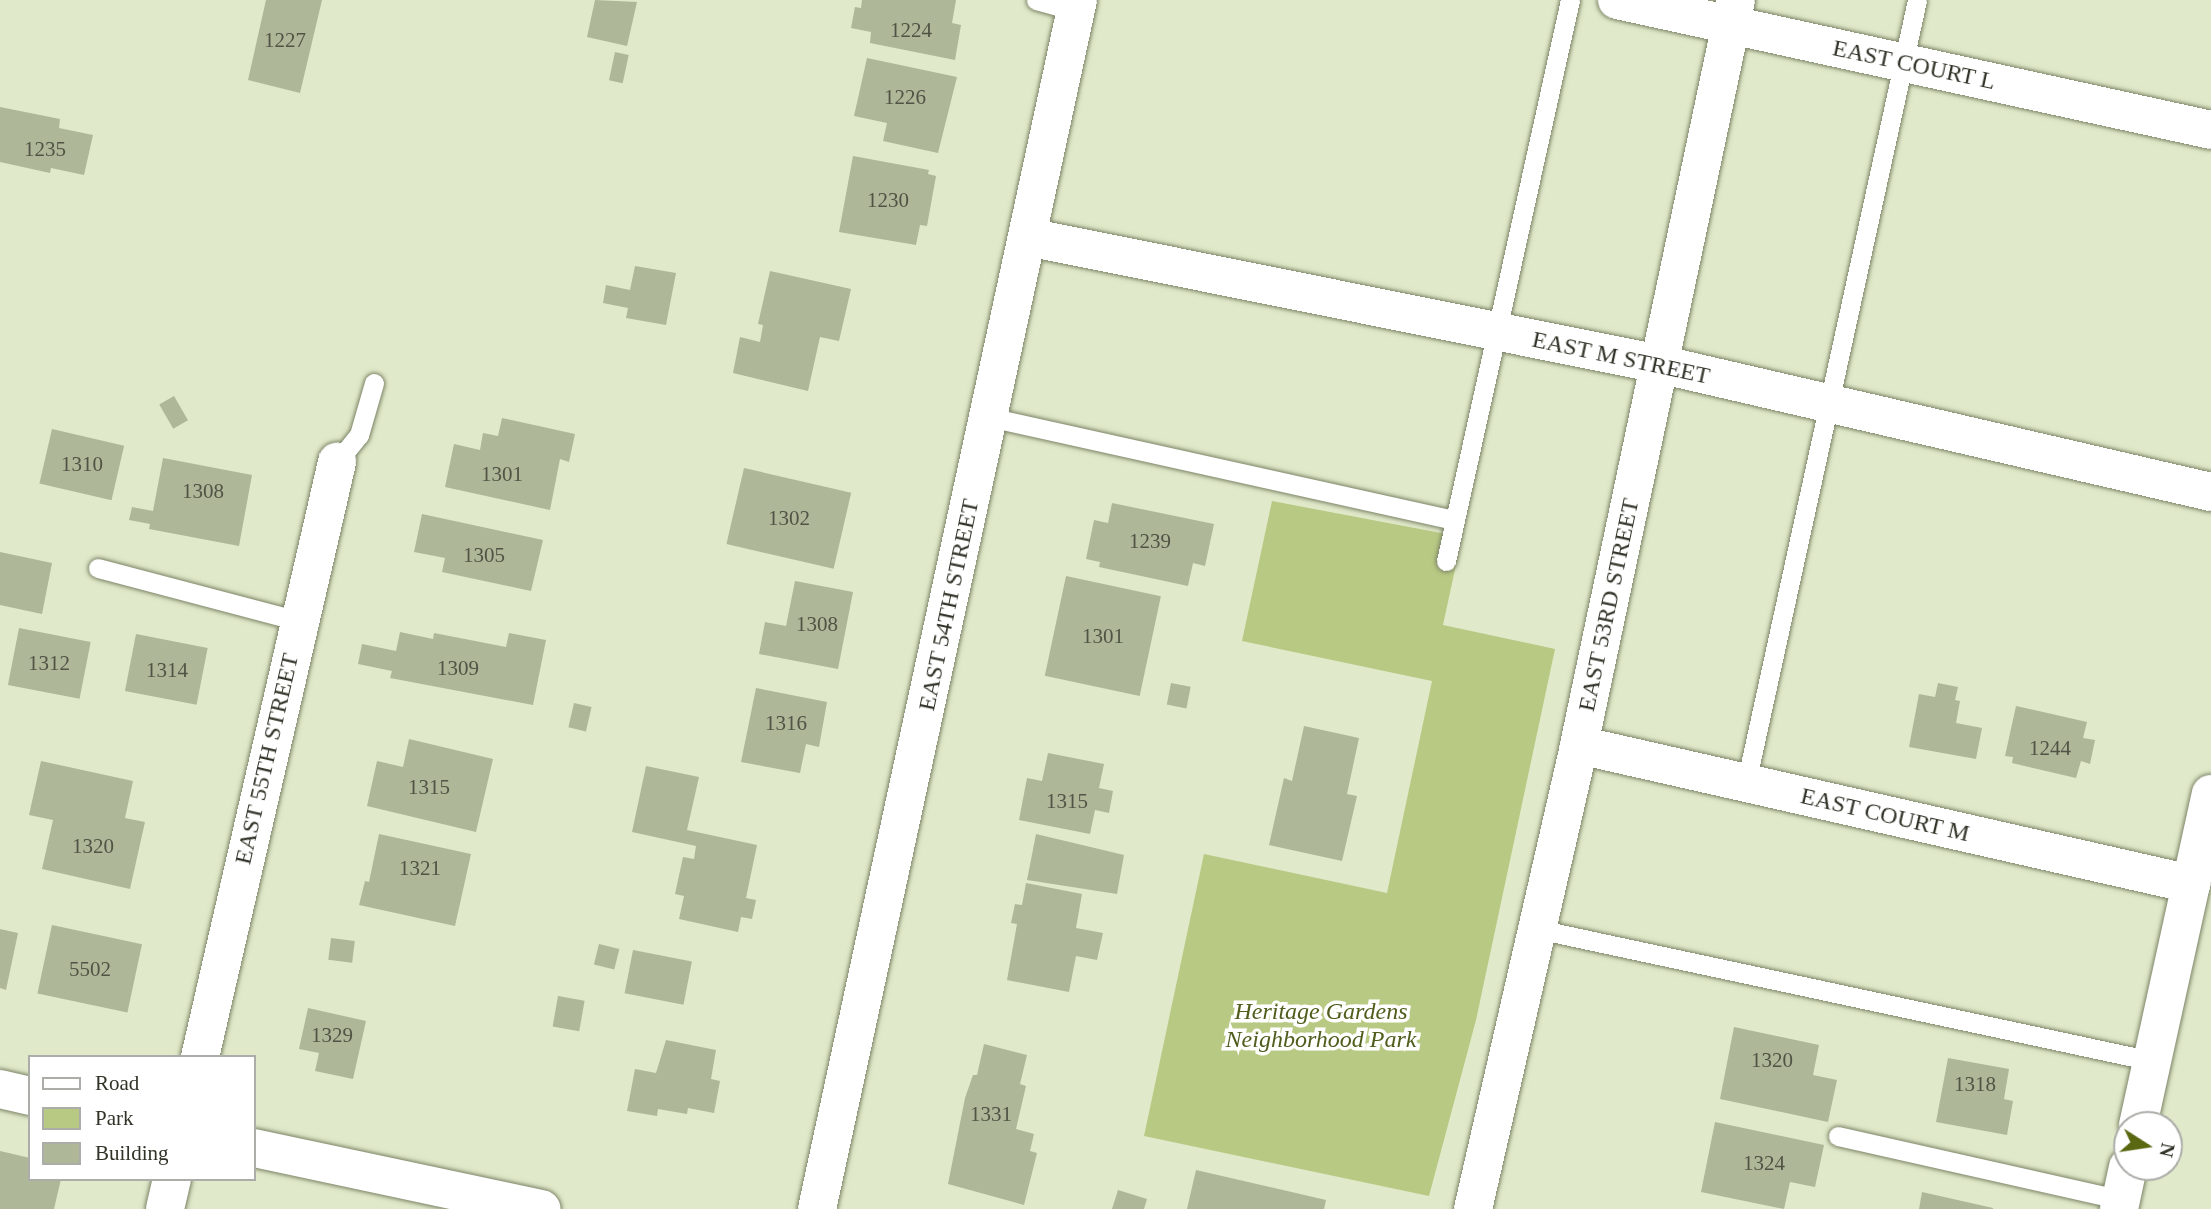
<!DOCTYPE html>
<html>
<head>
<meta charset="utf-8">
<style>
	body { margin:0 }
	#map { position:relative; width:2211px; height:1209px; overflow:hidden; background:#e0e9c9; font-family:"Times New Roman",serif }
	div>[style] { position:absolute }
	.green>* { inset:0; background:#b8c983 }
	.building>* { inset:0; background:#afb799; transform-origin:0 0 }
	.roads { filter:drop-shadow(0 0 2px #7c8467) drop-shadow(0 0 2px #7c8467) }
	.service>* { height:19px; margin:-9.5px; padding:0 9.5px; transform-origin:9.5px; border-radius:9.5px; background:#fff }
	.minor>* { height:38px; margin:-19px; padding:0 19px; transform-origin:19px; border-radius:19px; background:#fff }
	span { translate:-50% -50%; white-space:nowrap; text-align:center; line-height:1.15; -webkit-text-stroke:7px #fff; paint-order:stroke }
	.number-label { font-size:21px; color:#505444 }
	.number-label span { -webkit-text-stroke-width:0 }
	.street-label { font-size:24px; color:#303327 }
	.park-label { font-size:24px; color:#505d1c; font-style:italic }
	.legend { position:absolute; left:28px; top:1055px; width:228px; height:126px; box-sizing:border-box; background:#fff; border:2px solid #acada9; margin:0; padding:9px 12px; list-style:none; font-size:21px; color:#303327 }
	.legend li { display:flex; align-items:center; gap:14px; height:35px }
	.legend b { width:35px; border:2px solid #acada9 }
	.north { position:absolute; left:2113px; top:1111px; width:70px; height:70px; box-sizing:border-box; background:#fff; border:2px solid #acada9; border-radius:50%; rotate:102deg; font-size:19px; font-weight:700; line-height:28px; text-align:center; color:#303327 }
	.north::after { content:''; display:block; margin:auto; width:24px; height:32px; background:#596811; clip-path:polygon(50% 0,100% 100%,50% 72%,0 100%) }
</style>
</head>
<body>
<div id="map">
	<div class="green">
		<div style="clip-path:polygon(1272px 501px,1462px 537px,1443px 625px,1555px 649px,1476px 1020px,1429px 1196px,1144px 1136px,1204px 854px,1387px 893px,1432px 681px,1242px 641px)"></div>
	</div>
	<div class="building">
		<div style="clip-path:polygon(266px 0,322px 0,300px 93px,248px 80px)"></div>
		<div style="clip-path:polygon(595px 0,637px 2px,627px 46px,587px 37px)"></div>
		<div style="clip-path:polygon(862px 0,956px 0,952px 23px,961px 25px,955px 60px,870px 43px,871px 32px,851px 28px,855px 7px,861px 8px)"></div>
		<div style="left:615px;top:52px;width:14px;height:29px;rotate:12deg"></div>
		<div style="clip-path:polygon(867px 58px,957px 77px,938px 153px,883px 141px,887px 123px,854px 116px)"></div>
		<div style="clip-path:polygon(0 107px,60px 119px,59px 128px,93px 135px,84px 175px,51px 168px,50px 173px,0 162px)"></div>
		<div style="clip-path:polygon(853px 156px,929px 170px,928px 174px,936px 176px,927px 226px,920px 225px,916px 245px,839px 232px)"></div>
		<div style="clip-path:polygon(635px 266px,676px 273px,666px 325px,626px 318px,628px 308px,603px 303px,606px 285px,630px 290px)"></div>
		<div style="clip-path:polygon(770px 271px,851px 289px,839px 341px,820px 337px,808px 391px,733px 373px,740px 337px,760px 342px,763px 325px,758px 324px)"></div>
		<div style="left:174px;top:396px;width:28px;height:17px;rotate:60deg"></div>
		<div style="clip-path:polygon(502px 418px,575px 434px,569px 462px,560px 459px,550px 510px,445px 487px,454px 444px,480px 450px,483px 433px,498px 436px)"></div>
		<div style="left:52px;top:429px;width:74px;height:56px;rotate:13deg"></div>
		<div style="clip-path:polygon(163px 458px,252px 475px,239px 546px,149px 529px,150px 524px,129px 520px,132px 507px,153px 511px)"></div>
		<div style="left:744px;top:468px;width:110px;height:78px;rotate:13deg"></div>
		<div style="clip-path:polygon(1112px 503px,1214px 524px,1205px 566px,1193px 563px,1188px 586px,1099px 567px,1100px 562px,1086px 559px,1094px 520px,1108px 523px)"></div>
		<div style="clip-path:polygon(422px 514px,543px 540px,531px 591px,442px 572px,445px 558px,414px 552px)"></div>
		<div style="clip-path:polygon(0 552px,52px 563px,42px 614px,0 605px)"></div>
		<div style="left:1066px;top:576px;width:97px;height:102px;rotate:12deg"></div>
		<div style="clip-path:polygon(795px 581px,853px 592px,838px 669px,759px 654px,765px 622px,786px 626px)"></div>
		<div style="left:19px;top:628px;width:73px;height:58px;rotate:11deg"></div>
		<div style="clip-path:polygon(400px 632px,433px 639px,434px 633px,506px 647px,509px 633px,546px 640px,533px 705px,390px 678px,392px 671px,358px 664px,362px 644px,396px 651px)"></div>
		<div style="left:136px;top:634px;width:73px;height:58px;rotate:11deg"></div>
		<div style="left:1171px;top:683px;width:20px;height:22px;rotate:11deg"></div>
		<div style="clip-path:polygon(1938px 683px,1958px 687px,1955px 700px,1960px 701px,1956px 723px,1982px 728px,1976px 759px,1909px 747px,1919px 694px,1935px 697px)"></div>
		<div style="clip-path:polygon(756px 688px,827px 702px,819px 747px,806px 744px,800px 773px,741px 762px)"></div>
		<div style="left:574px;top:703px;width:18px;height:25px;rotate:13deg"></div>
		<div style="clip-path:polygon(2016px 706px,2087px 722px,2083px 738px,2095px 740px,2090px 764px,2081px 761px,2076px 778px,2012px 763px,2013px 757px,2005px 756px)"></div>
		<div style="clip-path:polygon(1304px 726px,1359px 738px,1347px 794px,1357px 796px,1342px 861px,1269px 845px,1284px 778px,1292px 781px)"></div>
		<div style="clip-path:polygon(409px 739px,493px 759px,476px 832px,367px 806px,377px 761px,403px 767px)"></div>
		<div style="clip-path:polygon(1048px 753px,1104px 764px,1099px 788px,1113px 791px,1109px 813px,1095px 810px,1090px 834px,1019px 820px,1027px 778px,1042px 781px)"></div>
		<div style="clip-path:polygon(41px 761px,133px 781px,125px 818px,145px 822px,130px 889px,42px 869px,53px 820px,29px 815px)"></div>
		<div style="clip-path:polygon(646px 766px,699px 777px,687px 830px,757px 845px,746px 898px,756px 900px,752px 919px,741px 917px,738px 932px,679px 919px,684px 896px,675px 894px,683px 857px,694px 859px,696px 846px,632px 832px)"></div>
		<div style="clip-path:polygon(379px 834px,471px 854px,455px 926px,359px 905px,365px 881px,369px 882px)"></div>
		<div style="clip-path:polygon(1036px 834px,1124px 855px,1117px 894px,1027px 880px)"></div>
		<div style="clip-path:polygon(1026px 883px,1082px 894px,1076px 928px,1103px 933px,1097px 960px,1076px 956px,1069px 992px,1007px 980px,1017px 924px,1011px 923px,1015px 904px,1022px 905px)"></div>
		<div style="left:52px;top:925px;width:92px;height:70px;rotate:12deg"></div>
		<div style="clip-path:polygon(0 929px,18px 933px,6px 990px,0 988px)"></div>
		<div style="left:331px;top:938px;width:24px;height:22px;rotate:7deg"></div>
		<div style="left:599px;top:944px;width:21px;height:21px;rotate:14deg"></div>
		<div style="left:633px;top:950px;width:60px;height:44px;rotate:11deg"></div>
		<div style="left:558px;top:996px;width:27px;height:31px;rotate:10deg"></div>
		<div style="clip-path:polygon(308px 1008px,366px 1021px,353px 1079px,315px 1071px,319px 1053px,299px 1049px)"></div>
		<div style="clip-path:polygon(1734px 1027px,1819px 1045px,1813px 1075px,1837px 1080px,1828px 1122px,1720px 1099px)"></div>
		<div style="clip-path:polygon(666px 1040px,716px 1050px,711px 1079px,720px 1081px,714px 1113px,688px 1108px,687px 1114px,658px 1109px,657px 1116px,627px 1111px,635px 1069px,656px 1073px)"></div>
		<div style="clip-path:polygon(984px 1044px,1027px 1055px,1020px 1084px,1026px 1086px,1016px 1129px,1034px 1134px,1030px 1151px,1037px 1153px,1024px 1205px,948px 1184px,965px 1098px,973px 1075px,977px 1075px)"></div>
		<div style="clip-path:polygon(1948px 1058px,2009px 1069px,2004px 1099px,2013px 1101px,2007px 1135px,1936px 1122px)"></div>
		<div style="clip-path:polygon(1715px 1122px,1824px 1145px,1815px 1187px,1790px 1182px,1784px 1209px,1701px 1192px)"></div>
		<div style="clip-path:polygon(0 1151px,30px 1158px,30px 1179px,61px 1179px,54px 1209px,0 1209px)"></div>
		<div style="clip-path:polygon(1196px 1170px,1326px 1200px,1324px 1209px,1187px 1209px)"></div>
		<div style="clip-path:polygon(1118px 1190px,1147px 1199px,1144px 1209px,1112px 1209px)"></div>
		<div style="clip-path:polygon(1922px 1192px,1993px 1208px,1993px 1209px,1919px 1209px)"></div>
	</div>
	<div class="roads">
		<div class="service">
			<div style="left:1036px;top:0;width:41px;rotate:15.4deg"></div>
			<div style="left:989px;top:417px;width:476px;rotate:12.5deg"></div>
			<div style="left:337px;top:462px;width:35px;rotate:-51deg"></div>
			<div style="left:359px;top:435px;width:54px;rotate:-73.9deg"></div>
			<div style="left:1446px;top:561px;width:575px;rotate:-77.54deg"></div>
			<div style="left:98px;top:568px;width:208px;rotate:14.8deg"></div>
			<div style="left:1746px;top:783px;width:801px;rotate:-77.68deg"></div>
			<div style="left:1537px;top:929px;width:629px;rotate:12.11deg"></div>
			<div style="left:1838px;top:1136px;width:290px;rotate:12.7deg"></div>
		</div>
		<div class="minor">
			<div style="left:1617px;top:0;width:608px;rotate:12.34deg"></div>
			<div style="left:1028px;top:237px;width:644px;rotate:11.38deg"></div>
			<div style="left:1659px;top:364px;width:567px;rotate:13.06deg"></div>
			<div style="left:1579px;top:745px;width:628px;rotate:12.8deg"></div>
			<div style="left:200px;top:1057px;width:611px;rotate:-77.03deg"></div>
			<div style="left:0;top:1089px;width:31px;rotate:13deg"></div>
			<div style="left:2138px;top:1125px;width:339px;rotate:-77.6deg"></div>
			<div style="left:254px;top:1148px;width:294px;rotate:12deg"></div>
			<div style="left:165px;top:1209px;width:31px;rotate:-77deg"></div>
			<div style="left:817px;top:1209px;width:1237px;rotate:-77.82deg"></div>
			<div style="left:1473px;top:1209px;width:476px;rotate:-77.1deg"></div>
			<div style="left:1579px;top:745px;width:761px;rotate:-78.1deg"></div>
			<div style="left:2119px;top:1209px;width:43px;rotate:-77.9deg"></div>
		</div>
	</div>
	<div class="number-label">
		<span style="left:911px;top:30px">1224</span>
		<span style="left:285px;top:40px">1227</span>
		<span style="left:905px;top:97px">1226</span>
		<span style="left:45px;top:149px">1235</span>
		<span style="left:888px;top:200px">1230</span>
		<span style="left:82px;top:464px">1310</span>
		<span style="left:502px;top:474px">1301</span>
		<span style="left:203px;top:491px">1308</span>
		<span style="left:789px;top:518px">1302</span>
		<span style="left:1150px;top:541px">1239</span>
		<span style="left:484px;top:555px">1305</span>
		<span style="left:817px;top:624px">1308</span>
		<span style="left:1103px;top:636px">1301</span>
		<span style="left:49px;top:663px">1312</span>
		<span style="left:458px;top:668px">1309</span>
		<span style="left:167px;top:670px">1314</span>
		<span style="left:786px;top:723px">1316</span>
		<span style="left:2050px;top:748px">1244</span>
		<span style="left:429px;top:787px">1315</span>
		<span style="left:1067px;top:801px">1315</span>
		<span style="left:93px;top:846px">1320</span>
		<span style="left:420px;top:868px">1321</span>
		<span style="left:90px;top:969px">5502</span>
		<span style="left:332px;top:1035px">1329</span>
		<span style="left:1772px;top:1060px">1320</span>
		<span style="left:1975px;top:1084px">1318</span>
		<span style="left:991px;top:1114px">1331</span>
		<span style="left:1764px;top:1163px">1324</span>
	</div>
	<div class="street-label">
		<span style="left:1914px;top:65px;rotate:12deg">EAST COURT L</span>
		<span style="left:1621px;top:358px;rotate:12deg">EAST M STREET</span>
		<span style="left:949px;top:605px;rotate:-78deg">EAST 54TH STREET</span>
		<span style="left:1609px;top:605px;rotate:-78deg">EAST 53RD STREET</span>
		<span style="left:267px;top:759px;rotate:-77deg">EAST 55TH STREET</span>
		<span style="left:1885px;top:815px;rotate:13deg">EAST COURT M</span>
	</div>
	<div class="park-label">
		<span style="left:1321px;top:1026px">Heritage Gardens<br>Neighborhood Park</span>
	</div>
	<ul class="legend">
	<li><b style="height:9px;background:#fff"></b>Road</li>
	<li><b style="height:19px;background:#b8c983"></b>Park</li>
	<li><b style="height:19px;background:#afb799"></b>Building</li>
	</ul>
	<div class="north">N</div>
</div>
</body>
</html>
